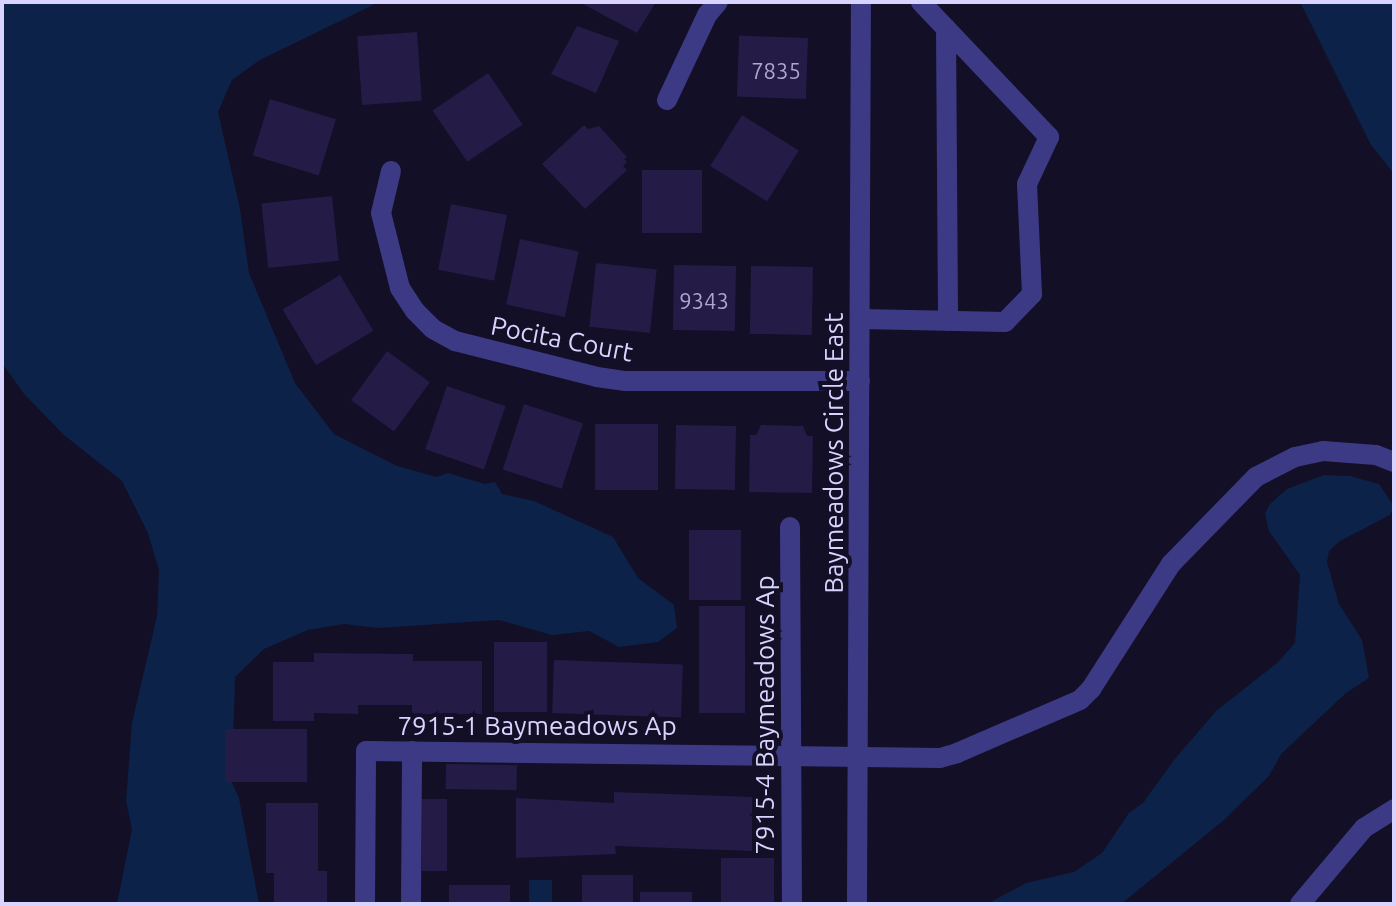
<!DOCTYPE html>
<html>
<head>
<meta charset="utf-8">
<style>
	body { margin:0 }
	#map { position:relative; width:1396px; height:906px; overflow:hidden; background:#130f26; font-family:Ubuntu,sans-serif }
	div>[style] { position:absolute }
	.water>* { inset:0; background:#0c2248; transform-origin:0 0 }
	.building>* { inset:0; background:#241b47; transform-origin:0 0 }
	.minor>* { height:20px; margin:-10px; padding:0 10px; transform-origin:10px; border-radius:10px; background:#3d3a85 }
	span { translate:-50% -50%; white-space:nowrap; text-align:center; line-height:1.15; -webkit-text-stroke:8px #130f26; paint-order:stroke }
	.number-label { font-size:22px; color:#aca6d1 }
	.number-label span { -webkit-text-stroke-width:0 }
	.street-label { font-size:26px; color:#d9d4ff }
	.frame { position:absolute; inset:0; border:4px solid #d9d4ff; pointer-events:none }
</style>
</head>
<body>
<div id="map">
	<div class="water">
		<div style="clip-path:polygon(2px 2px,379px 2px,260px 60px,232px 80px,218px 112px,240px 209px,249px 273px,295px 383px,334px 434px,397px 466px,437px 477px,448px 473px,485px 484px,495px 482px,502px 494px,534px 501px,613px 537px,638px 578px,674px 605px,677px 628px,658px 642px,619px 647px,589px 631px,552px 635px,499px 620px,378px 628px,344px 624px,308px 630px,264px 649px,235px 677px,232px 783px,239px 798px,259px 904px,117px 904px,132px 829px,126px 801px,132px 723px,157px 616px,159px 570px,148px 533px,122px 481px,64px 435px,24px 394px,2px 363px)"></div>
		<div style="clip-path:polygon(1300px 2px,1394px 2px,1394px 174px,1371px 145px)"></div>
		<div style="clip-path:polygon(1324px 475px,1350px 476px,1379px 484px,1394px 506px,1390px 515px,1340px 541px,1329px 551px,1327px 562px,1339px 604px,1362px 640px,1369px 678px,1346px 693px,1281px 754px,1269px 776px,1224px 820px,1121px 904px,987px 904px,1026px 883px,1074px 872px,1102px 853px,1129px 813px,1143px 803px,1174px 760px,1216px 711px,1277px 663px,1295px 643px,1300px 575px,1269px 531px,1265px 514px,1269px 505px,1287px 489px)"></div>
		<div style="left:529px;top:880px;width:23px;height:24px"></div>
	</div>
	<div class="building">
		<div style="clip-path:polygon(579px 2px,656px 2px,637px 33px)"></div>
		<div style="clip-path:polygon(577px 26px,619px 41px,596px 93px,551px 74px)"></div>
		<div style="left:417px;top:32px;width:69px;height:60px;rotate:86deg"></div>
		<div style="left:808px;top:38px;width:61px;height:69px;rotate:92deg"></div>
		<div style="left:488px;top:73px;width:62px;height:67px;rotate:56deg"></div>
		<div style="left:270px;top:99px;width:69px;height:59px;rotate:17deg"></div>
		<div style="left:742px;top:115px;width:67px;height:60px;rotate:32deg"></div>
		<div style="clip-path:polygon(584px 125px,588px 129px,599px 126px,627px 157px,624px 159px,627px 162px,623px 166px,627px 170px,585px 209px,542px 164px)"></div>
		<div style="left:642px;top:170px;width:60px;height:63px"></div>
		<div style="left:332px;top:196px;width:65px;height:71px;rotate:84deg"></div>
		<div style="left:451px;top:204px;width:57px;height:67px;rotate:11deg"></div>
		<div style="left:520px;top:239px;width:60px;height:67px;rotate:12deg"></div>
		<div style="left:596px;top:263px;width:61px;height:64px;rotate:6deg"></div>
		<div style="left:674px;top:265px;width:62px;height:65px;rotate:1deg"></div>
		<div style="left:813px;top:267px;width:68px;height:62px;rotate:91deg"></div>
		<div style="left:340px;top:275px;width:65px;height:67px;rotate:59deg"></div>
		<div style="left:387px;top:351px;width:53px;height:61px;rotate:36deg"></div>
		<div style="left:447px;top:386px;width:62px;height:67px;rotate:19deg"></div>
		<div style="left:524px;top:404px;width:62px;height:69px;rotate:18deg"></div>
		<div style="left:658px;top:424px;width:66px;height:63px;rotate:90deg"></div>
		<div style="left:676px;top:425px;width:60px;height:64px;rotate:1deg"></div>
		<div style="clip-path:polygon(761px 425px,803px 426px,807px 436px,813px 436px,812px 493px,749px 492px,750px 435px,756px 435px)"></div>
		<div style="left:689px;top:530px;width:52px;height:70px"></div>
		<div style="left:699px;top:606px;width:46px;height:107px"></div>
		<div style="left:494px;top:642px;width:53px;height:70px"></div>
		<div style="clip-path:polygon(314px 653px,413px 654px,413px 661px,482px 661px,482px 714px,412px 714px,412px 705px,358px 705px,358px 714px,314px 713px,314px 721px,273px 721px,273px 662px,314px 662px)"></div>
		<div style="left:554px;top:660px;width:129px;height:53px;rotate:2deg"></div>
		<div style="left:225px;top:729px;width:82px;height:53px"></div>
		<div style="left:446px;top:764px;width:71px;height:25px;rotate:1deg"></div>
		<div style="clip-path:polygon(614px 792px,752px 797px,752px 851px,615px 846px,616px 854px,516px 858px,516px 798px,614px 803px)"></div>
		<div style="left:422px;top:799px;width:25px;height:72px"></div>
		<div style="clip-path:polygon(266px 803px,318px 803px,318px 871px,327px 871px,327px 904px,274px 904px,274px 873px,266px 873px)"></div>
		<div style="left:774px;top:858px;width:46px;height:53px;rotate:90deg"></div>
		<div style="left:582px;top:875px;width:51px;height:29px"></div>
		<div style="left:449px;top:885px;width:61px;height:19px"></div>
		<div style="left:640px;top:892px;width:52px;height:12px"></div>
	</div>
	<div class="minor">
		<div style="left:946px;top:28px;width:293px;rotate:89.6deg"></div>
		<div style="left:667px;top:100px;width:94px;rotate:-64.8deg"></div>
		<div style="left:707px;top:15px;width:17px;rotate:-50deg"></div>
		<div style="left:391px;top:171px;width:43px;rotate:103.4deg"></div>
		<div style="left:381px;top:213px;width:77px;rotate:75.8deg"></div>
		<div style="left:400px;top:288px;width:27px;rotate:57deg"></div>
		<div style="left:415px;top:311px;width:25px;rotate:45deg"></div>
		<div style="left:433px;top:329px;width:25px;rotate:29deg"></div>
		<div style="left:455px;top:341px;width:146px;rotate:14.2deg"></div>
		<div style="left:597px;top:377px;width:29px;rotate:8deg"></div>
		<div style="left:626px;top:381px;width:234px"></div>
		<div style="left:861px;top:319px;width:144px;rotate:1.2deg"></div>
		<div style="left:1005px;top:322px;width:39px;rotate:-46deg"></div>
		<div style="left:1032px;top:294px;width:110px;rotate:-92.6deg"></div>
		<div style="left:1027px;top:184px;width:52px;rotate:-64.9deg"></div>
		<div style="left:1049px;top:137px;width:186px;rotate:-133.5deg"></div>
		<div style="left:790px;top:527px;width:377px;rotate:89.7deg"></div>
		<div style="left:365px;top:904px;width:153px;rotate:-89.6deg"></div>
		<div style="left:366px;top:751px;width:574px;rotate:0.7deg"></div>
		<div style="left:940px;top:758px;width:18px;rotate:-16deg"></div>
		<div style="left:957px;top:753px;width:134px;rotate:-23.3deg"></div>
		<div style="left:1080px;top:700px;width:16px;rotate:-45deg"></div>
		<div style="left:1091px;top:689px;width:148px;rotate:-57.4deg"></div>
		<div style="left:1171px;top:564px;width:122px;rotate:-45.7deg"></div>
		<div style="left:1256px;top:477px;width:44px;rotate:-27.1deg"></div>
		<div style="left:1295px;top:457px;width:29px;rotate:-12deg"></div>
		<div style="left:1323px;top:451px;width:53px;rotate:4.3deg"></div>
		<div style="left:1376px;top:455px;width:19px;rotate:21deg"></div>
		<div style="left:411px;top:904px;width:153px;rotate:-89.6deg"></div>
		<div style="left:857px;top:904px;width:902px;rotate:-89.75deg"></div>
		<div style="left:1300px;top:904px;width:99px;rotate:-49.9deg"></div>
		<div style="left:1364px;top:828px;width:36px;rotate:-32deg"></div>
	</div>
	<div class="number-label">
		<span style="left:776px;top:71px">7835</span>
		<span style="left:704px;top:301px">9343</span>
	</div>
	<div class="street-label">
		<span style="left:562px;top:339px;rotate:11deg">Pocita Court</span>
		<span style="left:834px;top:453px;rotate:-90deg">Baymeadows Circle East</span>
		<span style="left:765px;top:715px;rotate:-90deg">7915-4 Baymeadows Ap</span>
		<span style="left:537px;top:726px">7915-1 Baymeadows Ap</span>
	</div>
	<div class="frame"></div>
</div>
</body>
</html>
